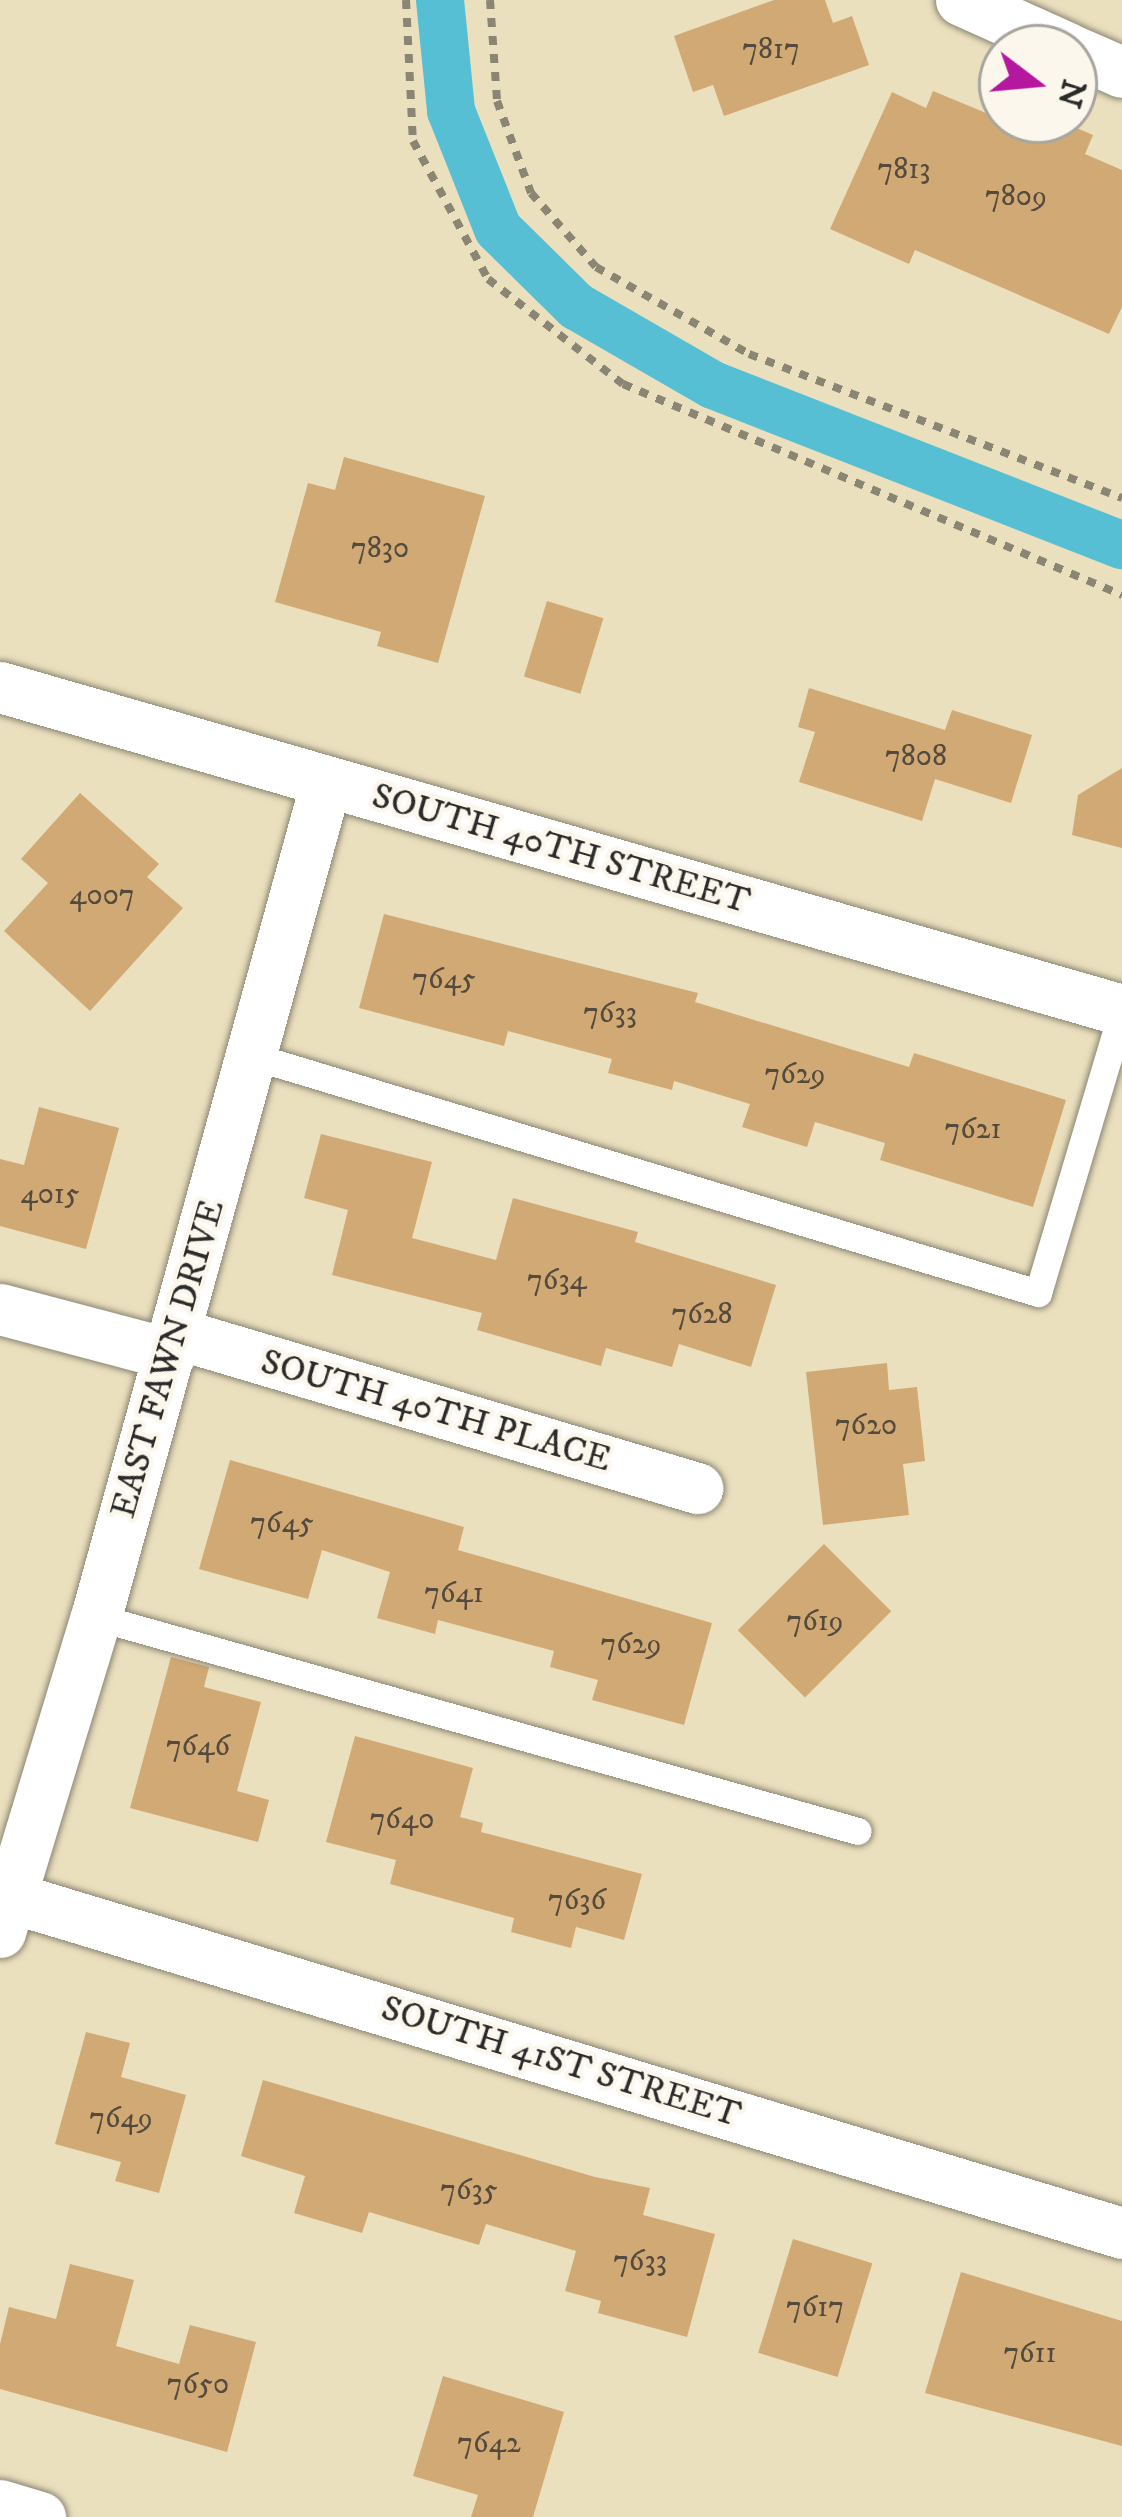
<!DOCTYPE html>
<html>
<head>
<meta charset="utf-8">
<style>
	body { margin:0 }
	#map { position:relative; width:1122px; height:2517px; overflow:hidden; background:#ebe0be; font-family:"IM FELL DW Pica",serif }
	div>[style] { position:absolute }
	.canal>* { height:48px; margin:-24px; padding:0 24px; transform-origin:24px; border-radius:24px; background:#57bfd4 }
	.building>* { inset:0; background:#d1a974; transform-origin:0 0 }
	.path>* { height:8px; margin-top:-4px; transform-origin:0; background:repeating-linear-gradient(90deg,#8b8674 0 9px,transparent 0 18px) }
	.roads { filter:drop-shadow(0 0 3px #8b8674) drop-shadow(0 0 3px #8b8674) }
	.lane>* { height:27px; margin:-13.5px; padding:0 13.5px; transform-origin:13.5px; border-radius:13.5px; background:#fff }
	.street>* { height:51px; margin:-25.5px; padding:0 25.5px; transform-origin:25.5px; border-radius:25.5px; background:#fff }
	span { translate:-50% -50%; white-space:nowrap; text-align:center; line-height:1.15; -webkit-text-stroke:9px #fbf7ec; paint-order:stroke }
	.number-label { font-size:30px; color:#544a3d }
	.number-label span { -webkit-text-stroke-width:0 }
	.street-label { font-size:36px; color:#2b2b2b }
	.north { position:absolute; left:978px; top:24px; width:120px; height:120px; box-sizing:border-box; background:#fbf7ec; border:3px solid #a8a59f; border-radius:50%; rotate:106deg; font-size:33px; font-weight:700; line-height:48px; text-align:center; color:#2b2b2b }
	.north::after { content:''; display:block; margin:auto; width:42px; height:54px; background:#b5179e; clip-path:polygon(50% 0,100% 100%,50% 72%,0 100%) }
</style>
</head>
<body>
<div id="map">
	<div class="canal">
		<div style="left:440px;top:0;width:112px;rotate:84.3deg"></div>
		<div style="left:451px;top:111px;width:127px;rotate:68.3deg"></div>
		<div style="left:498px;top:229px;width:110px;rotate:44.6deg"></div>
		<div style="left:576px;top:306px;width:158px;rotate:30deg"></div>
		<div style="left:713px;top:385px;width:439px;rotate:21.4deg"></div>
	</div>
	<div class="building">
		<div style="clip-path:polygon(774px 0,825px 0,833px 23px,852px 16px,869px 65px,724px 116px,713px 85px,693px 92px,674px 36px)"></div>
		<div style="clip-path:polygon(933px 91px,1037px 134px,1044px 120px,1058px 120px,1093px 135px,1085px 154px,1122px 170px,1122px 307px,1109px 334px,915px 250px,909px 264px,830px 229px,892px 92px,926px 108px)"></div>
		<div style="clip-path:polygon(344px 457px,485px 496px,438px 663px,377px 646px,381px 632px,275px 602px,308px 483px,335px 490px)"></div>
		<div style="left:547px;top:601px;width:59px;height:79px;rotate:17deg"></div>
		<div style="clip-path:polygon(809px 688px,945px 730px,952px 710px,1032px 735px,1011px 803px,935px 779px,922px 821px,799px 782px,815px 732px,798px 727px)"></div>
		<div style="clip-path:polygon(1122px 768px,1122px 848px,1072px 835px,1078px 795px)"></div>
		<div style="clip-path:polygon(80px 793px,159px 864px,147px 877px,183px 908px,90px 1011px,4px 931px,48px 883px,21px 859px)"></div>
		<div style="clip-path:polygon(384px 914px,698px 993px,695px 1002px,909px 1067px,914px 1053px,1066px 1100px,1033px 1207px,880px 1160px,885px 1143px,815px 1122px,807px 1147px,742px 1127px,750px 1104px,674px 1081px,672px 1090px,608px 1073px,612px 1059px,508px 1031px,504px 1046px,359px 1008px)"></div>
		<div style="clip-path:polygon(39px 1107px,119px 1128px,86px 1249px,0 1226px,0 1159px,24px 1165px)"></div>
		<div style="clip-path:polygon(321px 1134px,432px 1162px,412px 1238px,496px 1260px,513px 1198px,638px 1232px,635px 1242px,776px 1285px,751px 1367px,679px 1344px,672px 1367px,606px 1348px,601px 1366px,477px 1330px,482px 1313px,332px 1275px,348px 1210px,304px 1198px)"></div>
		<div style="clip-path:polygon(887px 1363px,889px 1390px,917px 1387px,925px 1461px,903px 1464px,909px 1515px,823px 1525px,806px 1372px)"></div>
		<div style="clip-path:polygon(230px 1460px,464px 1527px,458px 1550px,712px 1623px,684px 1725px,592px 1700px,598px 1680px,550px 1667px,554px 1651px,438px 1620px,435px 1634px,377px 1618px,390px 1572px,322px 1550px,308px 1599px,199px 1569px)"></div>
		<div style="left:824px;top:1544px;width:95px;height:122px;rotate:45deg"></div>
		<div style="clip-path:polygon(171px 1657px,209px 1667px,204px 1687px,261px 1702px,237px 1791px,269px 1800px,258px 1842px,130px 1808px)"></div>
		<div style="clip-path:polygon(355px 1736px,473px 1768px,460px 1817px,483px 1823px,481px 1832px,642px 1874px,624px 1940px,576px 1927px,571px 1948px,511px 1932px,514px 1918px,390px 1884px,396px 1860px,326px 1842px)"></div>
		<div style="clip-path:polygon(86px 2032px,130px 2043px,121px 2077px,186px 2095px,159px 2193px,115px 2181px,121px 2162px,55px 2144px)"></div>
		<div style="clip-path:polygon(263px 2080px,595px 2177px,650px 2188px,643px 2215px,715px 2234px,687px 2337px,598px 2313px,601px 2301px,565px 2291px,576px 2251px,486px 2224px,479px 2245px,369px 2212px,362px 2233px,294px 2213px,305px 2176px,241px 2156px)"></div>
		<div style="left:793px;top:2239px;width:83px;height:119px;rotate:17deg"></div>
		<div style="clip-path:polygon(70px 2264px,134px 2280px,116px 2346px,179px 2364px,190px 2325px,256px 2342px,227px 2452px,0 2389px,0 2344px,9px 2307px,56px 2319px)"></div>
		<div style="clip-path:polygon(961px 2272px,1122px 2321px,1122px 2446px,925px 2393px)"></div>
		<div style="clip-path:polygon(443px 2376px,564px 2412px,533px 2517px,471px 2517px,478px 2495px,413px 2476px)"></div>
	</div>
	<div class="path">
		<div style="left:406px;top:0;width:141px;rotate:87.2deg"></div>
		<div style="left:413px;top:141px;width:157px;rotate:61.5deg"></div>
		<div style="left:488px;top:279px;width:171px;rotate:37.9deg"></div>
		<div style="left:623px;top:384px;width:542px;rotate:22.92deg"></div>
		<div style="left:490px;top:0;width:101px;rotate:86deg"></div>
		<div style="left:497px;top:101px;width:98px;rotate:69.7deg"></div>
		<div style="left:531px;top:193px;width:98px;rotate:48.7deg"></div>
		<div style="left:596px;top:267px;width:176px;rotate:29.6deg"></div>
		<div style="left:749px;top:354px;width:400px;rotate:21.1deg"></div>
	</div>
	<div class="roads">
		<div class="lane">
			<div style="left:252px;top:1056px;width:821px;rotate:16.78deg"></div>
			<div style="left:1038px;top:1293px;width:293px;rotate:-73.4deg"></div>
			<div style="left:96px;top:1617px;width:791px;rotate:15.69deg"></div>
		</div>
		<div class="street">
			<div style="left:961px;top:0;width:117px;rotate:24.2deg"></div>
			<div style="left:1074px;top:51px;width:52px;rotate:23.6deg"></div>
			<div style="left:0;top:687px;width:1168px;rotate:16.06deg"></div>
			<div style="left:0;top:1309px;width:176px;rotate:14.8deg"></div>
			<div style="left:175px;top:1333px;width:545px;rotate:16.54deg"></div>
			<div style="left:0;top:1894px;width:1172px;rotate:16.81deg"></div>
			<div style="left:0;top:1932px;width:329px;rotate:-73.1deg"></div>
			<div style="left:96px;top:1617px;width:866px;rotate:-74.6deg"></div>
			<div style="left:0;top:2505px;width:42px;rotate:16.7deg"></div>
		</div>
	</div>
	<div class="number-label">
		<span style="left:771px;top:50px">7817</span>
		<span style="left:904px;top:170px">7813</span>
		<span style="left:1016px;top:197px">7809</span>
		<span style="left:380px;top:549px">7830</span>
		<span style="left:916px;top:757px">7808</span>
		<span style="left:102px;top:896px">4007</span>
		<span style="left:444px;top:980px">7645</span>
		<span style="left:610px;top:1014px">7633</span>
		<span style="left:795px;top:1075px">7629</span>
		<span style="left:973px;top:1130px">7621</span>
		<span style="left:50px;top:1195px">4015</span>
		<span style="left:557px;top:1281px">7634</span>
		<span style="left:702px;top:1315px">7628</span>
		<span style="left:866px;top:1426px">7620</span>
		<span style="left:282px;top:1524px">7645</span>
		<span style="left:454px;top:1594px">7641</span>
		<span style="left:815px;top:1622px">7619</span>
		<span style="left:631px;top:1645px">7629</span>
		<span style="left:198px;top:1747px">7646</span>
		<span style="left:402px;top:1820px">7640</span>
		<span style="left:577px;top:1901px">7636</span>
		<span style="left:121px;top:2119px">7649</span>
		<span style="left:469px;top:2191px">7635</span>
		<span style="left:640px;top:2262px">7633</span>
		<span style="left:815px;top:2308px">7617</span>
		<span style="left:1030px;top:2354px">7611</span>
		<span style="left:198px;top:2385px">7650</span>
		<span style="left:489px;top:2444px">7642</span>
	</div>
	<div class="street-label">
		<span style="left:561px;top:849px;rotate:16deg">SOUTH 40TH STREET</span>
		<span style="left:168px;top:1359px;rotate:-74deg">EAST FAWN DRIVE</span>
		<span style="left:436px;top:1411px;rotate:16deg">SOUTH 40TH PLACE</span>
		<span style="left:561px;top:2062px;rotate:17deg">SOUTH 41ST STREET</span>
	</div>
	<div class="north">N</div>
</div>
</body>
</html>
